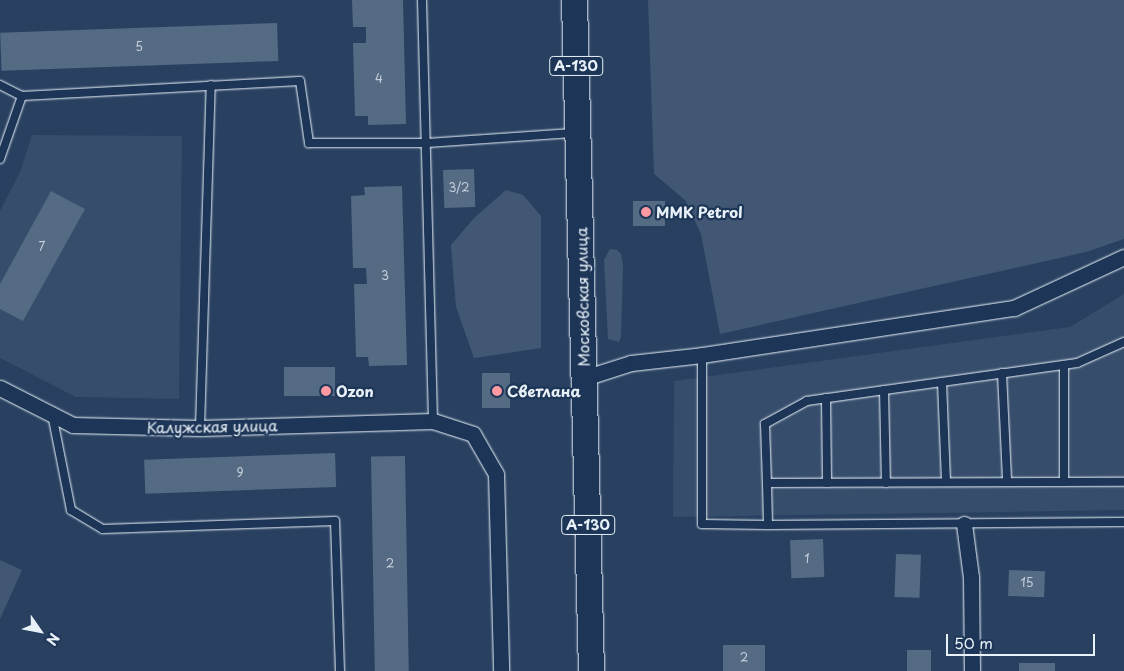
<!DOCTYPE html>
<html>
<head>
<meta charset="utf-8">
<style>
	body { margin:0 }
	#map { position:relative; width:1124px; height:671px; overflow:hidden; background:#294061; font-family:"Playpen Sans",sans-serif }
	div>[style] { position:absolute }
	.built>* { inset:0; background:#364d6b }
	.green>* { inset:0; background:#415774 }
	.building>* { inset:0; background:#556a83; transform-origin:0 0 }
	.roads { filter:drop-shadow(0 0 1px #e8f1f8) drop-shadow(0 0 1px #e8f1f8) }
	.service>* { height:8px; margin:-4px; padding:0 4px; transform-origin:4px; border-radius:4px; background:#1d3557 }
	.minor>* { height:15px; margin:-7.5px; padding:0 7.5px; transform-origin:7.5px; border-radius:7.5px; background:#1d3557 }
	.trunk>* { height:25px; margin:-12.5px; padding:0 12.5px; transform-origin:12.5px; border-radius:12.5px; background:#1d3557 }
	.dots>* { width:14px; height:14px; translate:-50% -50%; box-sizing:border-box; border:2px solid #1d3557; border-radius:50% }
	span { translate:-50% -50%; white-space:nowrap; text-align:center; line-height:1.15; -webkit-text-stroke:4.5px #1d3557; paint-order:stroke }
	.number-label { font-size:12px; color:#c3cfdb }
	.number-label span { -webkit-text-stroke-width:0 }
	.shield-label span { padding:1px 4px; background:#1d3557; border:1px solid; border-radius:4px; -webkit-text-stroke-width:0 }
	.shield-label { font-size:14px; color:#e8f1f8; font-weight:700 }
	.poi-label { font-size:15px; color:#e8f1f8; font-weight:700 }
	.left { translate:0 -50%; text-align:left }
	.street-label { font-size:15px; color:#e8f1f8 }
	.north { position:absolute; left:15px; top:606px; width:50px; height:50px; -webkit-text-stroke:4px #1d3557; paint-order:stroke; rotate:123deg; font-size:14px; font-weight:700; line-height:20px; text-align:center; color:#e8f1f8 }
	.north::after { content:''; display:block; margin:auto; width:18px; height:22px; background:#e8f1f8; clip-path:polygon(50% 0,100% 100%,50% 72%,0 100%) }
	.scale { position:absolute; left:946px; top:634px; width:149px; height:22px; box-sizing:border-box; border:2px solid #e8f1f8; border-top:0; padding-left:6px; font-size:15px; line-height:18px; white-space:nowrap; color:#e8f1f8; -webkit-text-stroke:4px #1d3557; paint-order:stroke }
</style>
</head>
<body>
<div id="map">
	<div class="built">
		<div style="clip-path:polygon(32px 135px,182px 136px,179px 399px,76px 397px,0 358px,0 211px,20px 172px)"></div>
		<div style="clip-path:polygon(1124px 294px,1124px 510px,673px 517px,674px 381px,1070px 327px)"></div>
	</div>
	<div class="green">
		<div style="clip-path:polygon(648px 0,1124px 0,1124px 239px,1086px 252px,720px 334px,701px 234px,685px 200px,654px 174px)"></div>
		<div style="clip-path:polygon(506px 190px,523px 195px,541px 216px,541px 348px,474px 358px,456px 307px,451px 245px,474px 218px)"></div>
		<div style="clip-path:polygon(610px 249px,617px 250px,621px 254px,623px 266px,621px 337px,619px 342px,608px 339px,604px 260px)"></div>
		<div style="clip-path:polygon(0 560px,22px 570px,0 619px)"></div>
	</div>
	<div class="building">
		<div style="clip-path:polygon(352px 0,403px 0,406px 124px,368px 125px,368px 116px,355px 116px,353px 43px,366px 43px,366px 27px,353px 27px)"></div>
		<div style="left:277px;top:23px;width:38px;height:277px;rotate:88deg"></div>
		<div style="left:474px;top:169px;width:38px;height:31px;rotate:88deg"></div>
		<div style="clip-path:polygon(402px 186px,407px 365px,369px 366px,368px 357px,356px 357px,354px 284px,367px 284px,366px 268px,353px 268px,351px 196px,365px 195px,364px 187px)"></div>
		<div style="clip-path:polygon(51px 191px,85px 209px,23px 321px,0 309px,0 284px)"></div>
		<div style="left:633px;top:201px;width:32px;height:25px"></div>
		<div style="left:284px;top:367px;width:51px;height:29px"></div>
		<div style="left:482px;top:373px;width:28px;height:35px"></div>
		<div style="left:335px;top:453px;width:34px;height:191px;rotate:88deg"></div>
		<div style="left:405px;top:456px;width:215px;height:34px;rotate:89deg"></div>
		<div style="left:823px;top:539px;width:38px;height:33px;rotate:88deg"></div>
		<div style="left:896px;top:554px;width:25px;height:43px;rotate:2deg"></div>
		<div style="left:1009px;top:570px;width:36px;height:26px;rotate:2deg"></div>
		<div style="left:765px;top:645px;width:26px;height:42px;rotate:90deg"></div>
		<div style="left:907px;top:650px;width:24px;height:21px"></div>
		<div style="left:1019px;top:663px;width:36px;height:8px"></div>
	</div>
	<div class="roads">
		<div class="service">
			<div style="left:422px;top:0;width:421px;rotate:88.5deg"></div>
			<div style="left:0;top:85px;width:25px;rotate:27deg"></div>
			<div style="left:22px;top:96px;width:278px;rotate:-3.1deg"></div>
			<div style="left:300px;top:81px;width:63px;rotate:81.7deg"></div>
			<div style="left:309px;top:143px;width:118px"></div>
			<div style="left:427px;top:143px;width:146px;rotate:-3.9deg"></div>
			<div style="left:0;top:159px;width:67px;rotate:-70.8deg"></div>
			<div style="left:1124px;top:342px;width:51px;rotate:155.9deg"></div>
			<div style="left:1077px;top:363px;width:273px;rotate:172deg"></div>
			<div style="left:807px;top:401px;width:48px;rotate:151.3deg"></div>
			<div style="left:765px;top:424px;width:59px;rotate:88.1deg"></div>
			<div style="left:767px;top:483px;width:357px;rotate:-0.2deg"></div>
			<div style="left:702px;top:355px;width:169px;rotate:90deg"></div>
			<div style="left:702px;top:524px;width:66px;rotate:0.9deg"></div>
			<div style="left:1064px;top:365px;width:117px;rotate:90deg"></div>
			<div style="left:1002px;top:373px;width:108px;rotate:87.3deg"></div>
			<div style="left:942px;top:382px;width:100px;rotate:87.7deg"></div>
			<div style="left:884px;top:390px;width:93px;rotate:88.8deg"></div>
			<div style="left:826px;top:398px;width:85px;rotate:89.3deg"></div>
			<div style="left:52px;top:414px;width:98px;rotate:78.8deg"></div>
			<div style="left:71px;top:510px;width:37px;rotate:31deg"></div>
			<div style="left:103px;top:529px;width:232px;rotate:-2deg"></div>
			<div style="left:335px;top:521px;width:150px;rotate:88.1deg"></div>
			<div style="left:200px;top:428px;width:343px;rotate:-88.2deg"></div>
			<div style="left:767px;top:483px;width:42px;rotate:88.6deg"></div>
			<div style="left:768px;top:525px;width:356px;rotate:-0.5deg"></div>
		</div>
		<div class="minor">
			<div style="left:584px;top:378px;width:49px;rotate:-17.7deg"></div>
			<div style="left:631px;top:363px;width:71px;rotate:-6.4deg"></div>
			<div style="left:702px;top:355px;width:316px;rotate:-8.6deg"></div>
			<div style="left:1014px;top:308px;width:121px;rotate:-24.9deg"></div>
			<div style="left:0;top:388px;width:82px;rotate:26.9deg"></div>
			<div style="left:73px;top:425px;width:127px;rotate:1.4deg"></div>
			<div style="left:200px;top:428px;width:233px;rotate:-1.7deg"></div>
			<div style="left:433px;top:421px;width:42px;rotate:18deg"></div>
			<div style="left:473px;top:434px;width:46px;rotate:60.1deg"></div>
			<div style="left:496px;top:474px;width:197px;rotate:88.5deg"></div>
			<div style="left:964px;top:524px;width:53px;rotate:82.5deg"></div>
			<div style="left:971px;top:577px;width:94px;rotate:89.4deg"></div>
		</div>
		<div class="trunk">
			<div style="left:574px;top:0;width:671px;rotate:88.55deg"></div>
		</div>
	</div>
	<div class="dots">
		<div style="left:646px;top:212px;background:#ff9aa2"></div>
		<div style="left:326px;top:391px;background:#ff9aa2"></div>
		<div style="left:497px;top:391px;background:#ff9aa2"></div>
	</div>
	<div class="number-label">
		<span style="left:139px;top:47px">5</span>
		<span style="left:379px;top:79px">4</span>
		<span style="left:459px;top:188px">3/2</span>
		<span style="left:42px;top:247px">7</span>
		<span style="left:385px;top:276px">3</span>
		<span style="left:240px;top:473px">9</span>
		<span style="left:807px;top:559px">1</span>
		<span style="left:390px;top:564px">2</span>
		<span style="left:1027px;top:583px">15</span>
		<span style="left:744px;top:658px">2</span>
	</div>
	<div class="shield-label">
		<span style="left:576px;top:66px">А-130</span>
		<span style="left:588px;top:525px">А-130</span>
	</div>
	<div class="poi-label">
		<span class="left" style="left:656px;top:212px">MMK Petrol</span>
		<span class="left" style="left:336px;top:391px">Ozon</span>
		<span class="left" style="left:507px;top:391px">Светлана</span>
	</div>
	<div class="street-label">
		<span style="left:582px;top:297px;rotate:-91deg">Московская улица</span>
		<span style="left:212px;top:426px;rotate:-1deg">Калужская улица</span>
	</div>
	<div class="north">N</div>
	<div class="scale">50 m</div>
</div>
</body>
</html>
